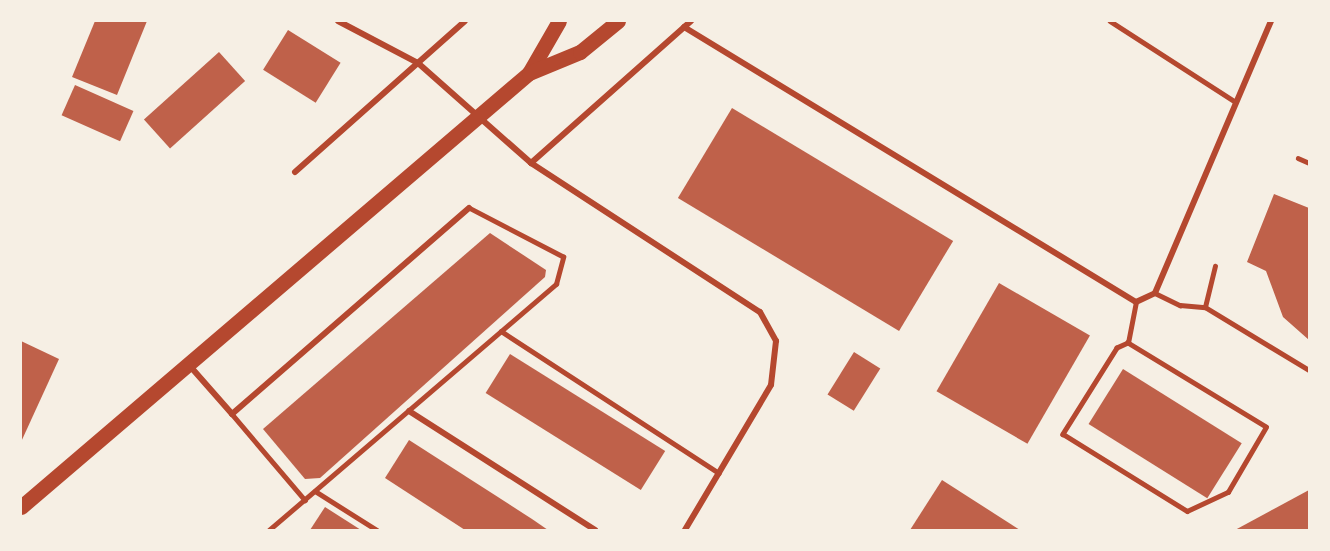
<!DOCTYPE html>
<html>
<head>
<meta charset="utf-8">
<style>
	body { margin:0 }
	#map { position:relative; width:1330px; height:551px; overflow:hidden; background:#f6efe4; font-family:"Space Grotesk",sans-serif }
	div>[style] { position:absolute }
	.building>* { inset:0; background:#bf614a; transform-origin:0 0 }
	.service>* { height:4.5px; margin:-2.25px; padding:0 2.25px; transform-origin:2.25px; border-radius:2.25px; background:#b5482f }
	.minor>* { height:6px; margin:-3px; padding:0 3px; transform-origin:3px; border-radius:3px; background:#b5482f }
	.primary>* { height:15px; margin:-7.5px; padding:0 7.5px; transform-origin:7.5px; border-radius:7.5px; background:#b5482f }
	span { translate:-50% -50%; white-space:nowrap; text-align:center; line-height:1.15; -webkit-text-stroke:4.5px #f6efe4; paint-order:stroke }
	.frame { position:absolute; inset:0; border:22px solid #f6efe4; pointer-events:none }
</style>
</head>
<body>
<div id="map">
	<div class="building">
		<div style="clip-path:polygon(95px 21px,147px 21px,117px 95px,72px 77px)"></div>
		<div style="left:288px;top:30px;width:62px;height:47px;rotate:32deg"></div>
		<div style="left:219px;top:52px;width:39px;height:101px;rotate:48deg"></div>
		<div style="left:75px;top:85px;width:64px;height:33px;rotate:24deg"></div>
		<div style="left:732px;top:108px;width:258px;height:105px;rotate:31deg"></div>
		<div style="clip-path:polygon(1274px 194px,1309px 208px,1309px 340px,1283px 317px,1266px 271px,1247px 262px)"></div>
		<div style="clip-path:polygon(490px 233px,546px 270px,545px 277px,320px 478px,305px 479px,263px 429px)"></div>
		<div style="left:999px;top:283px;width:105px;height:125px;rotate:30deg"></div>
		<div style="clip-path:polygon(21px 341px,59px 359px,21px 442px)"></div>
		<div style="left:854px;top:352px;width:31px;height:50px;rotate:32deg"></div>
		<div style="left:510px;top:354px;width:183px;height:46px;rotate:32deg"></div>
		<div style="left:1123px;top:369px;width:140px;height:65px;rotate:32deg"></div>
		<div style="clip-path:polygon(409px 440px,532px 519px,548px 530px,465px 530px,385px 478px)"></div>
		<div style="clip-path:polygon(942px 480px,1020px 530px,910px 530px)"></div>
		<div style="clip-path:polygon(1309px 490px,1309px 530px,1235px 530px)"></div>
		<div style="clip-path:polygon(325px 507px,361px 530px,310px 530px)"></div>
	</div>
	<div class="service">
		<div style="left:1110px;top:21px;width:148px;rotate:32.8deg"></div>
		<div style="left:1298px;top:158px;width:12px;rotate:24deg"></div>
		<div style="left:1155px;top:293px;width:28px;rotate:26deg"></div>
		<div style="left:1180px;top:305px;width:25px;rotate:5deg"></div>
		<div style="left:1205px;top:307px;width:122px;rotate:31.2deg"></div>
		<div style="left:1205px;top:307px;width:42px;rotate:-76.3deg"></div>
		<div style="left:501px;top:331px;width:260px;rotate:33.1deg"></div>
		<div style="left:1128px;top:343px;width:12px;rotate:156deg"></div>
		<div style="left:1117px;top:348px;width:102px;rotate:122.1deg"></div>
		<div style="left:1063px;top:434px;width:146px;rotate:31.8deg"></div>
		<div style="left:1187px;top:511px;width:45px;rotate:-24.9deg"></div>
		<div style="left:1228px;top:492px;width:75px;rotate:-59.7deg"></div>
		<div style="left:1266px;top:427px;width:162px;rotate:-148.7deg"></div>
		<div style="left:1128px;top:343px;width:42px;rotate:-79deg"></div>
		<div style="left:232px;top:414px;width:113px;rotate:49.7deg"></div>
		<div style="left:315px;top:491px;width:73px;rotate:32.2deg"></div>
		<div style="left:269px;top:530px;width:378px;rotate:-40.6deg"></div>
		<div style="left:556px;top:284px;width:28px;rotate:-75deg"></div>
		<div style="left:563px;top:257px;width:106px;rotate:-152.5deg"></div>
	</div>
	<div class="minor">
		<div style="left:338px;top:21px;width:90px;rotate:27.7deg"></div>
		<div style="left:418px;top:63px;width:151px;rotate:41.5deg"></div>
		<div style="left:531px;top:163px;width:273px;rotate:33.1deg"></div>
		<div style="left:760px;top:312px;width:33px;rotate:61deg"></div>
		<div style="left:776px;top:341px;width:44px;rotate:96.5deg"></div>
		<div style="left:771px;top:385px;width:169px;rotate:120.7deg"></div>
		<div style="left:684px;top:27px;width:529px;rotate:31.32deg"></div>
		<div style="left:1136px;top:302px;width:21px;rotate:-25deg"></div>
		<div style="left:1155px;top:293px;width:296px;rotate:-66.9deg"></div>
		<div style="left:531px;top:163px;width:214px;rotate:-41.6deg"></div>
		<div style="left:295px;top:172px;width:227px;rotate:-41.6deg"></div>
		<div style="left:189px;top:365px;width:65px;rotate:48.7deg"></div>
		<div style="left:232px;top:414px;width:314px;rotate:-41deg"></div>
		<div style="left:409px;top:411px;width:221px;rotate:32.6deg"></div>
	</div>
	<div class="primary">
		<div style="left:529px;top:73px;width:60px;rotate:-60deg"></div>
		<div style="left:21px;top:507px;width:668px;rotate:-40.51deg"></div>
		<div style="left:529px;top:73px;width:55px;rotate:-22.4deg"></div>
		<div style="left:580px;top:52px;width:49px;rotate:-39.2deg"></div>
	</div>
	<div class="frame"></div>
</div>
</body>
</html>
